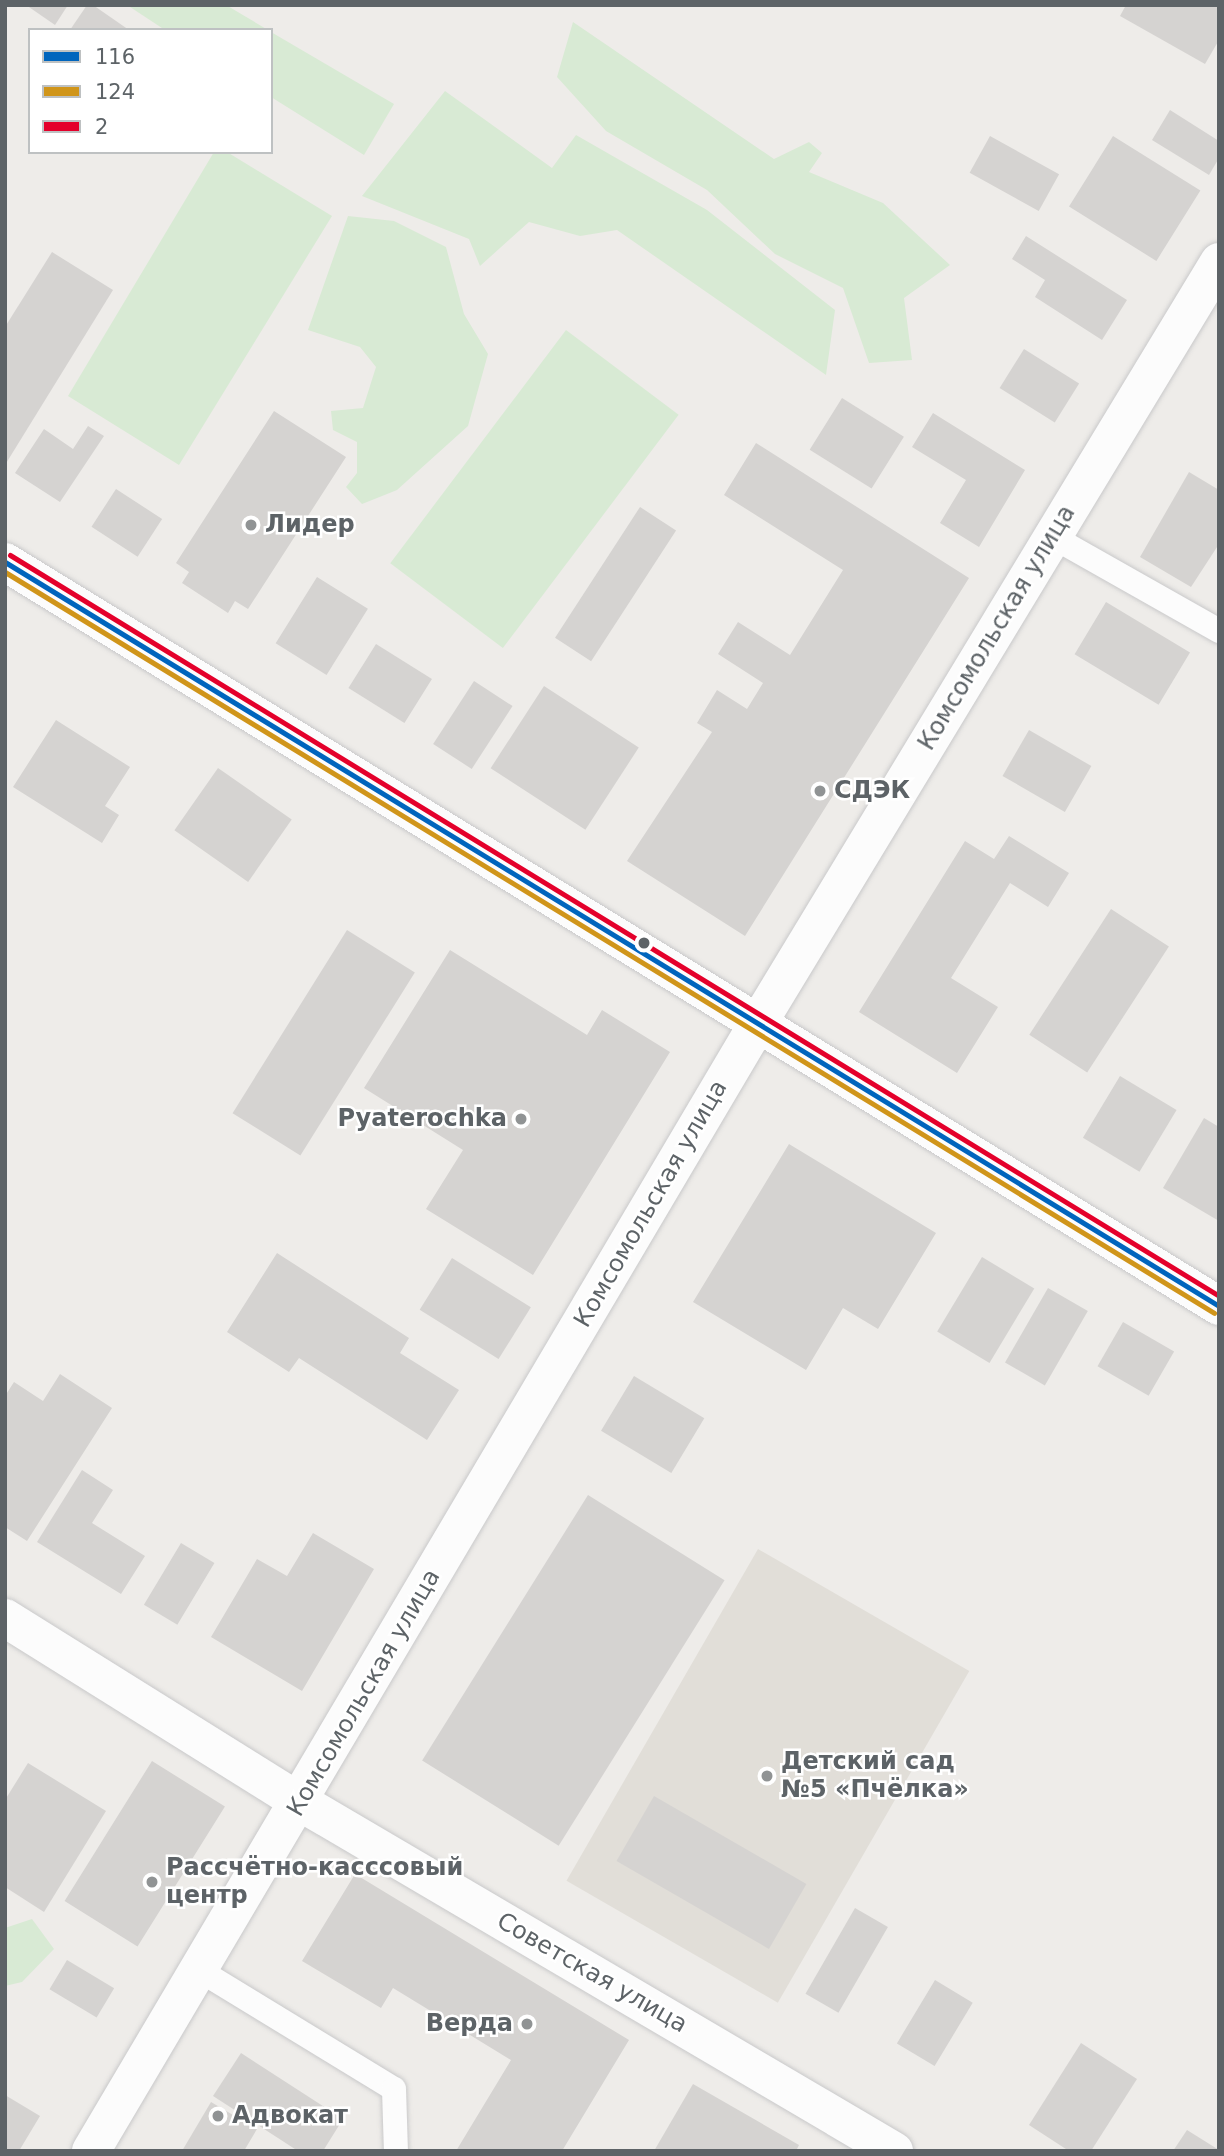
<!DOCTYPE html>
<html>
<head>
<meta charset="utf-8">
<style>
	body { margin:0 }
	#map { position:relative; width:1224px; height:2156px; overflow:hidden; background:#eeece9; font-family:"DejaVu Sans",sans-serif }
	div>[style] { position:absolute }
	.education>* { inset:0; background:#e1ded8; transform-origin:0 0 }
	.green>* { inset:0; background:#d8ead4; transform-origin:0 0 }
	.building>* { inset:0; background:#d5d3d1; transform-origin:0 0 }
	.roads { filter:drop-shadow(0 0 2px #c9c9ca) drop-shadow(0 0 2px #c9c9ca) }
	.service>* { height:24px; margin:-12px; padding:0 12px; transform-origin:12px; border-radius:12px; background:#fcfcfc }
	.minor>* { height:38px; margin:-19px; padding:0 19px; transform-origin:19px; border-radius:19px; background:#fcfcfc }
	.tertiary>* { height:38px; margin:-19px; padding:0 19px; transform-origin:19px; border-radius:19px; background:#fcfcfc }
	.secondary>* { height:38px; margin:-19px; padding:0 19px; transform-origin:19px; border-radius:19px; background:#fcfcfc }
	.bus-1>* { height:5px; margin:-2.5px; padding:0 2.5px; transform-origin:2.5px; border-radius:2.5px; background:#0065bd }
	.bus-2>* { height:5px; margin:-2.5px; padding:0 2.5px; transform-origin:2.5px; border-radius:2.5px; background:#d0951a }
	.bus-3>* { height:5px; margin:-2.5px; padding:0 2.5px; transform-origin:2.5px; border-radius:2.5px; background:#e4002b }
	.dots>* { width:19px; height:19px; translate:-50% -50%; box-sizing:border-box; border:4px solid #fff; border-radius:50% }
	span { translate:-50% -50%; white-space:nowrap; text-align:center; line-height:1.15; -webkit-text-stroke:5px #fff; paint-order:stroke }
	.poi-label { font-size:24px; color:#5d6367; font-weight:700 }
	.left { translate:0 -50%; text-align:left }
	.right { translate:-100% -50%; text-align:right }
	.street-label { font-size:24px; color:#5d6367 }
	.frame { position:absolute; inset:0; border:7px solid #5d6367; pointer-events:none }
	.legend { position:absolute; left:28px; top:28px; width:245px; height:126px; box-sizing:border-box; background:#fff; border:2px solid #bec1c2; margin:0; padding:9px 12px; list-style:none; font-size:21px; color:#5d6367 }
	.legend li { display:flex; align-items:center; gap:14px; height:35px }
	.legend b { width:35px; border:2px solid #bec1c2 }
</style>
</head>
<body>
<div id="map">
	<div class="education">
		<div style="left:758px;top:1549px;width:244px;height:383px;rotate:30deg"></div>
	</div>
	<div class="green">
		<div style="clip-path:polygon(127px 5px,226px 5px,268px 30px,165px 30px)"></div>
		<div style="clip-path:polygon(573px 22px,774px 159px,809px 142px,822px 153px,809px 172px,883px 203px,950px 265px,904px 298px,912px 360px,869px 363px,843px 288px,775px 254px,707px 190px,606px 131px,557px 77px)"></div>
		<div style="clip-path:polygon(271px 32px,394px 104px,364px 155px,271px 97px)"></div>
		<div style="clip-path:polygon(445px 91px,552px 168px,576px 135px,707px 210px,835px 310px,826px 375px,617px 230px,580px 236px,529px 222px,480px 266px,469px 239px,362px 196px)"></div>
		<div style="clip-path:polygon(214px 152px,227px 152px,332px 216px,179px 465px,68px 396px)"></div>
		<div style="clip-path:polygon(348px 216px,394px 221px,446px 247px,464px 314px,488px 354px,468px 426px,397px 490px,362px 504px,346px 487px,357px 473px,357px 442px,333px 430px,331px 411px,363px 408px,376px 367px,360px 347px,308px 330px)"></div>
		<div style="left:566px;top:330px;width:141px;height:292px;rotate:37deg"></div>
		<div style="clip-path:polygon(32px 1919px,54px 1949px,22px 1982px,5px 1986px,5px 1928px)"></div>
	</div>
	<div class="building">
		<div style="clip-path:polygon(26px 5px,68px 5px,55px 25px)"></div>
		<div style="clip-path:polygon(87px 5px,93px 5px,129px 30px,70px 30px)"></div>
		<div style="clip-path:polygon(1126px 5px,1219px 5px,1219px 40px,1205px 64px,1120px 16px)"></div>
		<div style="clip-path:polygon(1170px 110px,1219px 141px,1219px 158px,1209px 175px,1152px 140px)"></div>
		<div style="left:990px;top:136px;width:79px;height:42px;rotate:29deg"></div>
		<div style="left:1113px;top:136px;width:103px;height:83px;rotate:32deg"></div>
		<div style="clip-path:polygon(1026px 236px,1127px 300px,1102px 340px,1035px 297px,1045px 280px,1012px 259px)"></div>
		<div style="clip-path:polygon(52px 252px,113px 290px,5px 465px,5px 327px)"></div>
		<div style="left:1024px;top:349px;width:65px;height:46px;rotate:32deg"></div>
		<div style="left:842px;top:398px;width:73px;height:61px;rotate:32deg"></div>
		<div style="clip-path:polygon(274px 411px,346px 457px,248px 609px,235px 601px,228px 613px,182px 583px,189px 572px,176px 563px)"></div>
		<div style="clip-path:polygon(933px 413px,1025px 470px,979px 547px,940px 523px,966px 480px,912px 447px)"></div>
		<div style="clip-path:polygon(88px 426px,104px 436px,60px 502px,15px 473px,44px 429px,73px 449px)"></div>
		<div style="clip-path:polygon(756px 443px,969px 578px,745px 936px,627px 861px,712px 732px,697px 723px,717px 690px,747px 709px,763px 683px,718px 654px,738px 622px,790px 655px,843px 570px,724px 495px)"></div>
		<div style="clip-path:polygon(1189px 472px,1219px 490px,1219px 544px,1191px 587px,1140px 557px)"></div>
		<div style="left:116px;top:489px;width:55px;height:45px;rotate:33deg"></div>
		<div style="left:640px;top:507px;width:43px;height:156px;rotate:33deg"></div>
		<div style="left:317px;top:577px;width:60px;height:78px;rotate:32deg"></div>
		<div style="left:1106px;top:602px;width:98px;height:61px;rotate:31deg"></div>
		<div style="left:376px;top:644px;width:66px;height:52px;rotate:32deg"></div>
		<div style="left:474px;top:681px;width:46px;height:75px;rotate:33deg"></div>
		<div style="left:544px;top:686px;width:113px;height:98px;rotate:33deg"></div>
		<div style="clip-path:polygon(56px 720px,130px 767px,105px 806px,119px 815px,102px 843px,13px 787px)"></div>
		<div style="left:1029px;top:730px;width:72px;height:53px;rotate:30deg"></div>
		<div style="left:218px;top:768px;width:90px;height:76px;rotate:35deg"></div>
		<div style="clip-path:polygon(1009px 836px,1069px 873px,1048px 907px,1010px 883px,951px 978px,998px 1007px,957px 1073px,859px 1012px,965px 841px,994px 859px)"></div>
		<div style="left:1111px;top:909px;width:69px;height:150px;rotate:33deg"></div>
		<div style="left:347px;top:930px;width:80px;height:216px;rotate:32deg"></div>
		<div style="clip-path:polygon(450px 950px,587px 1035px,602px 1010px,670px 1052px,533px 1275px,426px 1209px,463px 1150px,364px 1088px)"></div>
		<div style="left:1120px;top:1076px;width:66px;height:72px;rotate:31deg"></div>
		<div style="clip-path:polygon(1204px 1118px,1219px 1127px,1219px 1221px,1163px 1188px)"></div>
		<div style="clip-path:polygon(789px 1144px,936px 1233px,878px 1329px,843px 1308px,806px 1370px,693px 1302px)"></div>
		<div style="clip-path:polygon(277px 1253px,409px 1338px,400px 1353px,459px 1390px,427px 1440px,299px 1358px,289px 1372px,227px 1332px)"></div>
		<div style="left:982px;top:1257px;width:61px;height:87px;rotate:31deg"></div>
		<div style="left:452px;top:1258px;width:93px;height:61px;rotate:32deg"></div>
		<div style="left:1048px;top:1288px;width:46px;height:86px;rotate:30deg"></div>
		<div style="left:1123px;top:1322px;width:59px;height:51px;rotate:30deg"></div>
		<div style="clip-path:polygon(60px 1374px,112px 1408px,27px 1541px,5px 1527px,5px 1396px,14px 1382px,43px 1401px)"></div>
		<div style="left:634px;top:1376px;width:82px;height:64px;rotate:31deg"></div>
		<div style="clip-path:polygon(82px 1470px,113px 1490px,92px 1523px,145px 1556px,121px 1594px,37px 1542px)"></div>
		<div style="left:588px;top:1495px;width:161px;height:313px;rotate:32deg"></div>
		<div style="clip-path:polygon(313px 1533px,374px 1569px,302px 1691px,211px 1637px,257px 1559px,287px 1576px)"></div>
		<div style="left:181px;top:1543px;width:39px;height:72px;rotate:31deg"></div>
		<div style="left:152px;top:1761px;width:86px;height:165px;rotate:32deg"></div>
		<div style="clip-path:polygon(28px 1763px,106px 1811px,44px 1912px,5px 1887px,5px 1800px)"></div>
		<div style="left:654px;top:1796px;width:176px;height:75px;rotate:30deg"></div>
		<div style="clip-path:polygon(355px 1874px,629px 2040px,562px 2151px,456px 2151px,511px 2060px,393px 1988px,381px 2008px,302px 1961px)"></div>
		<div style="left:855px;top:1908px;width:38px;height:99px;rotate:30deg"></div>
		<div style="left:67px;top:1960px;width:55px;height:34px;rotate:31deg"></div>
		<div style="left:935px;top:1980px;width:44px;height:74px;rotate:31deg"></div>
		<div style="clip-path:polygon(1081px 2043px,1137px 2079px,1091px 2151px,1069px 2151px,1029px 2125px)"></div>
		<div style="clip-path:polygon(241px 2053px,343px 2119px,323px 2151px,298px 2151px,213px 2096px)"></div>
		<div style="clip-path:polygon(693px 2084px,799px 2145px,796px 2151px,654px 2151px)"></div>
		<div style="clip-path:polygon(5px 2095px,40px 2116px,19px 2151px,5px 2151px)"></div>
		<div style="clip-path:polygon(211px 2102px,257px 2129px,244px 2151px,182px 2151px)"></div>
		<div style="clip-path:polygon(1187px 2130px,1219px 2150px,1219px 2151px,1173px 2151px)"></div>
	</div>
	<div class="roads">
		<div class="service">
			<div style="left:1053px;top:537px;width:191px;rotate:29.5deg"></div>
			<div style="left:199px;top:1970px;width:228px;rotate:31.4deg"></div>
			<div style="left:394px;top:2089px;width:62px;rotate:88.2deg"></div>
		</div>
		<div class="minor">
			<div style="left:757px;top:1025px;width:892px;rotate:-58.8deg"></div>
		</div>
		<div class="tertiary">
			<div style="left:5px;top:1618px;width:348px;rotate:32deg"></div>
			<div style="left:300px;top:1802px;width:689px;rotate:30.44deg"></div>
			<div style="left:91px;top:2151px;width:1308px;rotate:-59.4deg"></div>
		</div>
		<div class="secondary">
			<div style="left:5px;top:562px;width:1424px;rotate:31.5deg"></div>
		</div>
	</div>
	<div class="bus-1">
		<div style="left:5px;top:562px;width:1424px;rotate:31.5deg"></div>
	</div>
	<div class="bus-2">
		<div style="left:5px;top:572px;width:1418px;rotate:31.5deg"></div>
	</div>
	<div class="bus-3">
		<div style="left:10px;top:555px;width:1418px;rotate:31.5deg"></div>
	</div>
	<div class="dots">
		<div style="left:251px;top:525px;background:#909394"></div>
		<div style="left:820px;top:791px;background:#909394"></div>
		<div style="left:644px;top:943px;background:#5d6367"></div>
		<div style="left:521px;top:1119px;background:#909394"></div>
		<div style="left:767px;top:1776px;background:#909394"></div>
		<div style="left:152px;top:1882px;background:#909394"></div>
		<div style="left:527px;top:2024px;background:#909394"></div>
		<div style="left:218px;top:2116px;background:#909394"></div>
	</div>
	<div class="poi-label">
		<span class="left" style="left:265px;top:525px">Лидер</span>
		<span class="left" style="left:834px;top:791px">СДЭК</span>
		<span class="right" style="left:507px;top:1119px">Pyaterochka</span>
		<span class="left" style="left:781px;top:1776px">Детский сад<br>№5 «Пчёлка»</span>
		<span class="left" style="left:166px;top:1882px">Рассчётно-касссовый<br>центр</span>
		<span class="right" style="left:513px;top:2024px">Верда</span>
		<span class="left" style="left:232px;top:2116px">Адвокат</span>
	</div>
	<div class="street-label">
		<span style="left:997px;top:628px;rotate:-59deg">Комсомольская улица</span>
		<span style="left:651px;top:1204px;rotate:-60deg">Комсомольская улица</span>
		<span style="left:364px;top:1693px;rotate:-60deg">Комсомольская улица</span>
		<span style="left:592px;top:1973px;rotate:30deg">Советская улица</span>
	</div>
	<div class="frame"></div>
	<ul class="legend">
	<li><b style="height:9px;background:#0065bd"></b>116</li>
	<li><b style="height:9px;background:#d0951a"></b>124</li>
	<li><b style="height:9px;background:#e4002b"></b>2</li>
	</ul>
</div>
</body>
</html>
